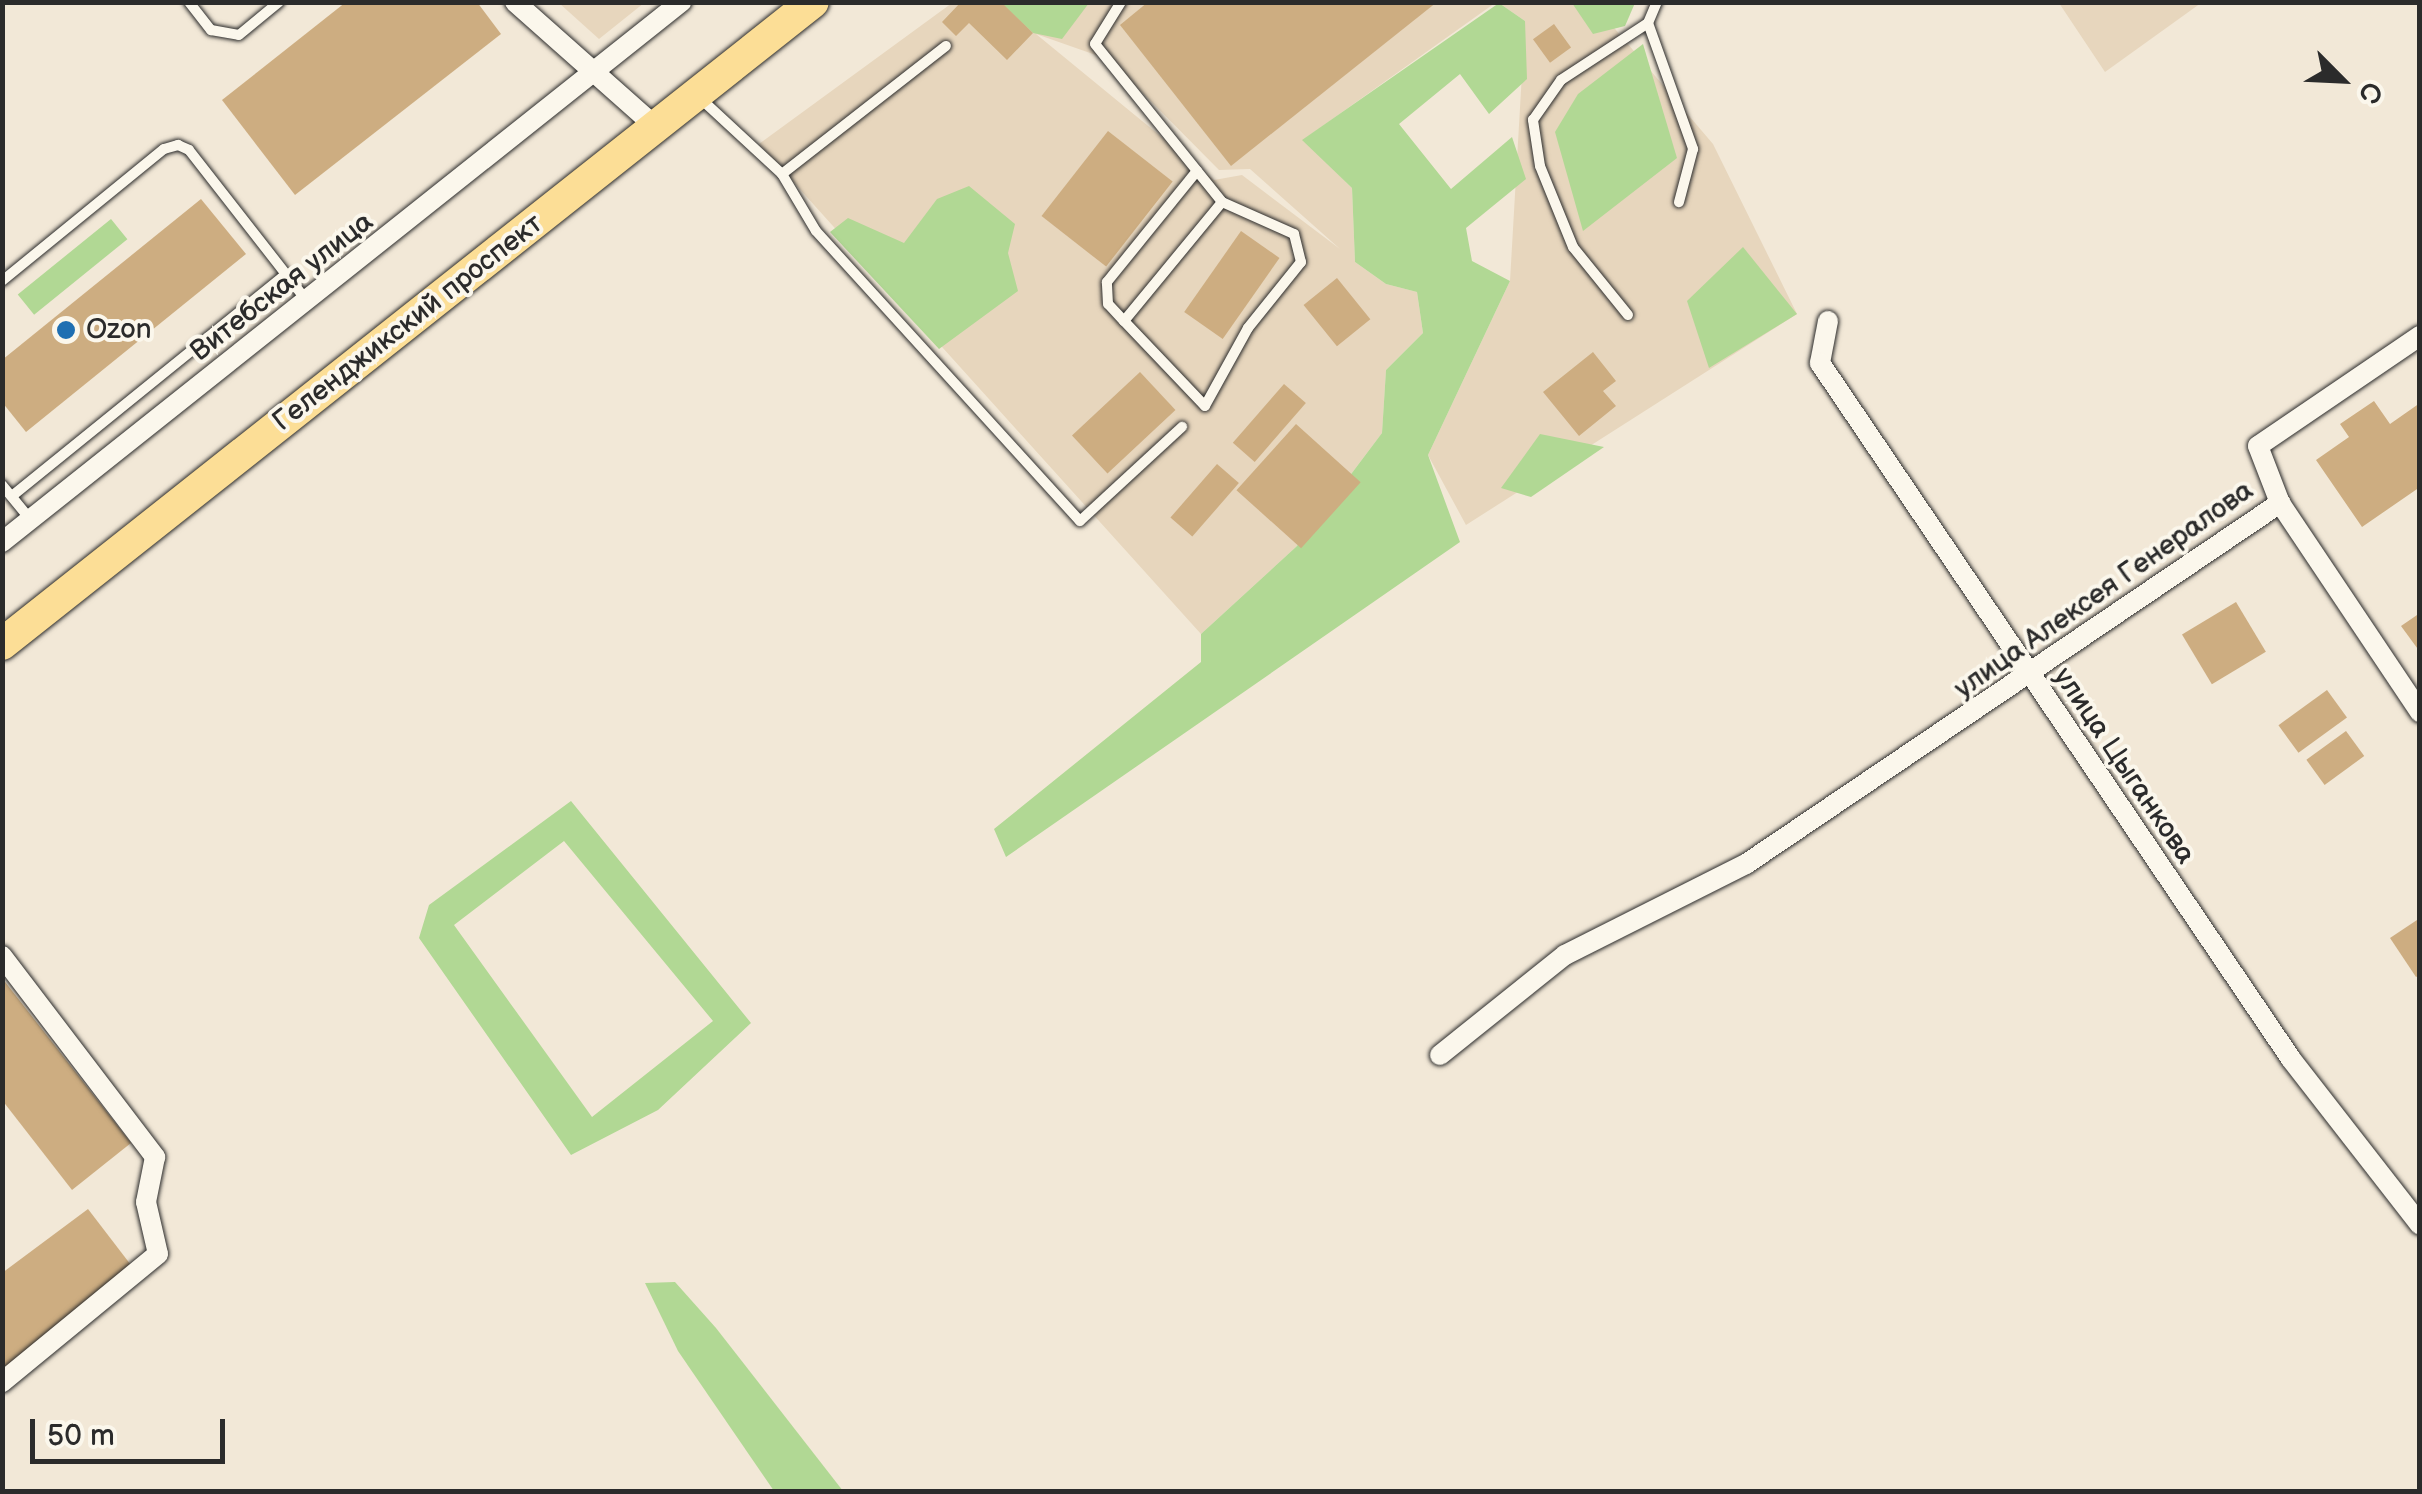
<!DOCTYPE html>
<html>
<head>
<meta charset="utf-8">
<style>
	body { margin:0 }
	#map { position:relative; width:2422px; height:1494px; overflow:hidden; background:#f2e8d7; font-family:"Balsamiq Sans",sans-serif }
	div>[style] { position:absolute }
	.built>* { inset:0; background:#e7d6bd }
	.green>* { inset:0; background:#b1d894; transform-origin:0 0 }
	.building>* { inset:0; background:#cdad81; transform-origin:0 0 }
	.roads { filter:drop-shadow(0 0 2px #2b2b2b) drop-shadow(0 0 2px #2b2b2b) }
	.lane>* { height:10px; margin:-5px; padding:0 5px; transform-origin:5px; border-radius:5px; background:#fbf7ec }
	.street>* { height:20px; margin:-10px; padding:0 10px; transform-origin:10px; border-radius:10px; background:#fbf7ec }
	.primary>* { height:32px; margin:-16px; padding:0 16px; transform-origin:16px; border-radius:16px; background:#fcde96 }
	.dots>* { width:28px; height:28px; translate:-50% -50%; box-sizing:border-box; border:5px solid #fbf7ec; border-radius:50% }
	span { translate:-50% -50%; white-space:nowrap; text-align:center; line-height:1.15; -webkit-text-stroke:8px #fbf7ec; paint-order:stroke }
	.street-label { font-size:28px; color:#2b2b2b }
	.poi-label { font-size:28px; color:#2b2b2b }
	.left { translate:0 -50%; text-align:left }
	.frame { position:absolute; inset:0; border:5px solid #2b2b2b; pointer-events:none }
	.north { position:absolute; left:2292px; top:30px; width:100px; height:100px; -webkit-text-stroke:8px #fbf7ec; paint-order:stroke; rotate:114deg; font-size:28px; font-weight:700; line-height:40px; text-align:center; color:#2b2b2b }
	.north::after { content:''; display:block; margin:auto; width:35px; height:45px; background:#2b2b2b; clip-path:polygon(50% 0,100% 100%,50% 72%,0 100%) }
	.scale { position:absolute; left:30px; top:1419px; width:195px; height:45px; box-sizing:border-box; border:5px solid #2b2b2b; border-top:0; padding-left:12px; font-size:30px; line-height:35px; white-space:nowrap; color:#2b2b2b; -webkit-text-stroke:8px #fbf7ec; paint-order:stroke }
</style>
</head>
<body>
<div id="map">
	<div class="built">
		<div style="clip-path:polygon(559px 3px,644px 3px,599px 39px)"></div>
		<div style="clip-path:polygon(evenodd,952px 3px,1495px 3px,1303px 140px,1352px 188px,1355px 262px,1386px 284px,1417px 292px,1423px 333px,1386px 370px,1382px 433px,1297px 546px,1201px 634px,759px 144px,952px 3px,1036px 34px,1110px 60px,1219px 170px,1250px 169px,1340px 249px,1242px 175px,1214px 180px,1036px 34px)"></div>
		<div style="clip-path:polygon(1499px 3px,1593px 3px,1713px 144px,1797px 314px,1466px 525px,1428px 455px,1510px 281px,1525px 21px)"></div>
		<div style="clip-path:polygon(2059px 3px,2201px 3px,2105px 72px)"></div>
	</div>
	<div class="green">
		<div style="clip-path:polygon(1001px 3px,1089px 3px,1062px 39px,1033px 33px)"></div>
		<div style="clip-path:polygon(1499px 3px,1525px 21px,1527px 79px,1489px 114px,1460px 74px,1399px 124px,1451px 189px,1512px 137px,1526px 179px,1466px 228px,1472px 261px,1510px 281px,1428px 455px,1460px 542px,1006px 857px,994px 829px,1201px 662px,1201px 634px,1297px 546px,1382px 433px,1386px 370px,1423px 333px,1417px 292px,1386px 284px,1355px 262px,1352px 188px,1302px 140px)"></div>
		<div style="clip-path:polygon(1572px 3px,1635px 3px,1625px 26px,1593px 34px)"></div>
		<div style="clip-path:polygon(1643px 44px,1677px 158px,1583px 231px,1555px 132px,1578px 94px)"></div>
		<div style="clip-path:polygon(969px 186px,1015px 224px,1008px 253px,1018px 291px,939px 349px,830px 232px,848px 218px,904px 243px,937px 199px)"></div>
		<div style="left:111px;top:219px;width:26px;height:120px;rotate:51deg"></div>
		<div style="clip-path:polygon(1743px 247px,1797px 314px,1709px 368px,1687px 301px)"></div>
		<div style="clip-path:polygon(1540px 434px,1604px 447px,1531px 497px,1501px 488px)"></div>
		<div style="clip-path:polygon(evenodd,571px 801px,751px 1023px,658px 1110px,571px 1155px,419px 938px,429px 905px,571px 801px,564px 841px,713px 1021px,592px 1117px,454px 925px,564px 841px)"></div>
		<div style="clip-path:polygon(675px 1282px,716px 1328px,843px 1491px,774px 1491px,678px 1351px,645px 1283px)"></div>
	</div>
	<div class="building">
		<div style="clip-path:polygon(346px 2px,477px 2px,501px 34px,295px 195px,222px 100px)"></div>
		<div style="clip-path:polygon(961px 2px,1001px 2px,1033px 33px,1007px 60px,969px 23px,956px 36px,942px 22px)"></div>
		<div style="clip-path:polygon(1148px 2px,1437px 2px,1231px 166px,1120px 25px)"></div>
		<div style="left:1554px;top:24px;width:29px;height:26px;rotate:54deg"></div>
		<div style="left:1108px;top:131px;width:82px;height:108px;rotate:38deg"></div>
		<div style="clip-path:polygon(201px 199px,246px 254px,26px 432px,2px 402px,2px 360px)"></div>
		<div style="left:1241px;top:231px;width:47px;height:99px;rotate:35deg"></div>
		<div style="left:1337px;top:278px;width:53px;height:43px;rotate:51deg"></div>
		<div style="clip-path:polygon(1593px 352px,1616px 381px,1603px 391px,1616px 406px,1579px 436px,1543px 392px)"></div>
		<div style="left:1140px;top:372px;width:52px;height:93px;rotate:47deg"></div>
		<div style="left:1284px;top:384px;width:29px;height:78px;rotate:41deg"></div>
		<div style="clip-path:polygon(2374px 401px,2390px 424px,2420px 403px,2420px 487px,2362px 527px,2316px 460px,2349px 437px,2340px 424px)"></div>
		<div style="left:1296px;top:424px;width:87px;height:89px;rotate:42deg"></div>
		<div style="left:1217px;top:464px;width:29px;height:71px;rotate:41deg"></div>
		<div style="left:2236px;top:602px;width:58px;height:63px;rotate:59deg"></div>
		<div style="clip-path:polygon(2420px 613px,2420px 652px,2401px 626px)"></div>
		<div style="left:2327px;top:690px;width:34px;height:60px;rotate:54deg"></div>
		<div style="left:2346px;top:731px;width:31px;height:49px;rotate:54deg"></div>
		<div style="clip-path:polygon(2420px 918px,2420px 975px,2416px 977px,2390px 938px)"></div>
		<div style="clip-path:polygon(2px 978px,131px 1143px,72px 1190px,2px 1100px)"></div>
		<div style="clip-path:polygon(88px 1209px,134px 1269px,2px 1372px,2px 1273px)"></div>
	</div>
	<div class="roads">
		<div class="lane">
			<div style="left:189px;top:2px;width:36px;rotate:52deg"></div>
			<div style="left:211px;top:30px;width:28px;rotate:10deg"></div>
			<div style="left:239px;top:35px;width:52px;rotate:-39.5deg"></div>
			<div style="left:1121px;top:2px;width:49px;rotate:121.8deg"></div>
			<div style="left:1095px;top:44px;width:203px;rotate:51.2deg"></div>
			<div style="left:1222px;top:202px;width:79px;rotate:24deg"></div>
			<div style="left:1294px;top:234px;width:29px;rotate:76deg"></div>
			<div style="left:1301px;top:262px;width:85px;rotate:128.8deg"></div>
			<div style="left:1248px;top:328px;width:89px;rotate:118.9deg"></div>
			<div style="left:1205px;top:406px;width:117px;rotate:-133.6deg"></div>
			<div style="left:1124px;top:321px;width:154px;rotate:-50.5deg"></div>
			<div style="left:1648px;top:23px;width:134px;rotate:70.3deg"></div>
			<div style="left:1693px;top:149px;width:55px;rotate:104.8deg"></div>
			<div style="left:700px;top:98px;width:112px;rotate:42.8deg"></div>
			<div style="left:782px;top:174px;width:66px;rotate:59.2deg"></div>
			<div style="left:816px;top:231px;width:392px;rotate:47.7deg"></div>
			<div style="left:1080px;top:521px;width:139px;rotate:-42.7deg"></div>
			<div style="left:782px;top:174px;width:208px;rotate:-38deg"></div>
			<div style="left:2px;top:281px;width:209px;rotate:-39.2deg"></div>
			<div style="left:164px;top:149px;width:15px;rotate:-16deg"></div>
			<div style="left:178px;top:145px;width:12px;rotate:24deg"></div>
			<div style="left:189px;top:150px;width:192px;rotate:52deg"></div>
			<div style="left:1628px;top:315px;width:87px;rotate:-129deg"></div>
			<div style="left:1573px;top:247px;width:87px;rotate:-112.2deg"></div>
			<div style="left:1540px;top:166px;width:47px;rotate:-98.7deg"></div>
			<div style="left:1533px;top:120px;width:49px;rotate:-55deg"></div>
			<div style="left:1561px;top:80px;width:104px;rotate:-33.2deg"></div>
			<div style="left:1648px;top:23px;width:23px;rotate:-67deg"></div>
			<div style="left:1124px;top:321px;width:23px;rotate:-133deg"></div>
			<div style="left:1108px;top:304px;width:22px;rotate:-93deg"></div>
			<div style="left:1107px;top:282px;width:143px;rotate:-51deg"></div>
			<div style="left:2px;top:485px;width:44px;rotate:50.5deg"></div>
			<div style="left:12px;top:496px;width:353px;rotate:-39deg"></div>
		</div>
		<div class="street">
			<div style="left:515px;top:2px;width:188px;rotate:41.6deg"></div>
			<div style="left:1828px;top:321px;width:43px;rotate:100.8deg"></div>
			<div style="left:1820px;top:363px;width:840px;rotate:55.91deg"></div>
			<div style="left:2291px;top:1059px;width:210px;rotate:52.1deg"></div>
			<div style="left:2280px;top:503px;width:252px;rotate:56.2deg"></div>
			<div style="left:2px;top:542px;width:868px;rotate:-38.49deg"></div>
			<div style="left:2px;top:956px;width:253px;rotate:52.7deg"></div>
			<div style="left:155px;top:1157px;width:46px;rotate:101.3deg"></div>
			<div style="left:146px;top:1202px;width:53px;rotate:77deg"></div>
			<div style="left:158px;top:1254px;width:202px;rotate:140.6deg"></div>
			<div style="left:1440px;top:1055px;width:160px;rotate:-38.7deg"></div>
			<div style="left:1565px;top:955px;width:203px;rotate:-26.7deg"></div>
			<div style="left:1746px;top:864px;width:645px;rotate:-34.06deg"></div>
			<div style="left:2280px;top:503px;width:61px;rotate:-111.1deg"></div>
			<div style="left:2258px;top:446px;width:196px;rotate:-34.2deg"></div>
		</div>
		<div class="primary">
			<div style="left:2px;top:644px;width:1034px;rotate:-38.37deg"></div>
		</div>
	</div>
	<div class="dots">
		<div style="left:66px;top:330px;background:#1f6fb2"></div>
	</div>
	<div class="street-label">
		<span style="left:282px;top:287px;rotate:-38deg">Витебская улица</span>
		<span style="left:408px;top:323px;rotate:-38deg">Геленджикский проспект</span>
		<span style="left:2104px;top:590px;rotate:-35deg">улица Алексея Генералова</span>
		<span style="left:2124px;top:766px;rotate:56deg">улица Цыганкова</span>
	</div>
	<div class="poi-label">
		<span class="left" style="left:86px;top:330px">Ozon</span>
	</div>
	<div class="frame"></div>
	<div class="north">С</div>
	<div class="scale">50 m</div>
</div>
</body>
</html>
